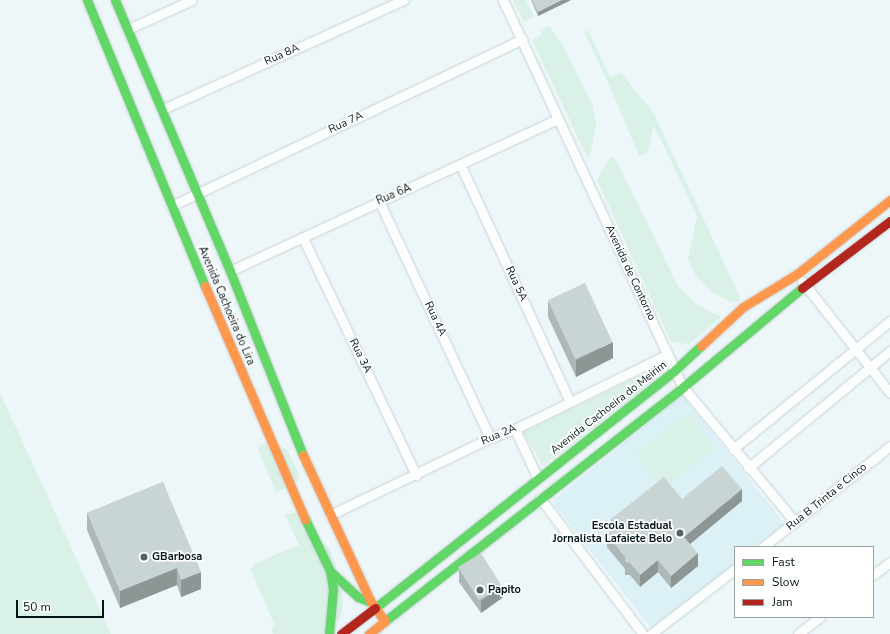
<!DOCTYPE html>
<html>
<head>
<meta charset="utf-8">
<style>
	body { margin:0 }
	#map { position:relative; width:890px; height:634px; overflow:hidden; background:#edf6f9; font-family:"Nunito Sans",sans-serif }
	div>[style] { position:absolute }
	.built>* { inset:0; background:#dbf1f6 }
	.green>* { inset:0; background:#daf1e8; transform-origin:0 0 }
	.roads { filter:drop-shadow(0 0 1px #c6d3d6) drop-shadow(0 0 1px #c6d3d6) }
	.street>* { height:9px; margin:-4.5px; padding:0 4.5px; transform-origin:4.5px; border-radius:4.5px; background:#fcfefe }
	.fast>* { height:9px; margin:-4.5px; padding:0 4.5px; transform-origin:4.5px; border-radius:4.5px; background:#63d668 }
	.slow>* { height:9px; margin:-4.5px; padding:0 4.5px; transform-origin:4.5px; border-radius:4.5px; background:#ff974d }
	.jam>* { height:9px; margin:-4.5px; padding:0 4.5px; transform-origin:4.5px; border-radius:4.5px; background:#b3261e }
	.wall>* { inset:0; background:#adb7b7 }
	.shaded-wall>* { inset:0; background:#8d9595 }
	.building>* { inset:0; background:#c9d5d5; transform-origin:0 0 }
	.dots>* { width:11px; height:11px; translate:-50% -50%; box-sizing:border-box; border:2px solid #fff; border-radius:50% }
	span { translate:-50% -50%; white-space:nowrap; text-align:center; line-height:1.15; -webkit-text-stroke:3.5px #fff; paint-order:stroke }
	.street-label { font-size:11px; color:#051619 }
	.poi-label { font-size:11px; color:#051619; font-weight:700 }
	.right { translate:-100% -50%; text-align:right }
	.left { translate:0 -50%; text-align:left }
	.legend { position:absolute; left:734px; top:546px; width:140px; height:72px; box-sizing:border-box; background:#fff; border:1px solid #9ba2a3; margin:0; padding:5px 7px; list-style:none; font-size:12px; color:#051619 }
	.legend li { display:flex; align-items:center; gap:8px; height:20px }
	.legend b { width:20px; border:1px solid #9ba2a3 }
	.scale { position:absolute; left:16px; top:600px; width:88px; height:18px; box-sizing:border-box; border:2px solid #051619; border-top:0; padding-left:5px; font-size:12px; line-height:14px; white-space:nowrap; color:#051619; -webkit-text-stroke:3px #fff; paint-order:stroke }
</style>
</head>
<body>
<div id="map">
	<div class="built">
		<div style="clip-path:polygon(682px 395px,785px 524px,755px 547px,735px 547px,735px 563px,652px 629px,555px 506px,554px 500px)"></div>
	</div>
	<div class="green">
		<div style="clip-path:polygon(513px 0,526px 0,534px 17px,524px 22px)"></div>
		<div style="clip-path:polygon(550px 26px,558px 40px,560px 39px,592px 103px,596px 124px,589px 161px,532px 40px,542px 35px,540px 30px)"></div>
		<div style="clip-path:polygon(588px 30px,610px 77px,621px 73px,653px 112px,741px 299px,739px 302px,730px 302px,712px 292px,696px 276px,688px 259px,697px 215px,654px 126px,647px 154px,639px 156px,611px 89px,584px 32px)"></div>
		<div style="clip-path:polygon(612px 157px,616px 160px,679px 288px,699px 306px,721px 317px,689px 344px,671px 342px,597px 180px,607px 161px)"></div>
		<div style="clip-path:polygon(653px 369px,657px 378px,543px 466px,523px 432px)"></div>
		<div style="clip-path:polygon(0 393px,111px 634px,0 634px)"></div>
		<div style="left:688px;top:413px;width:44px;height:67px;rotate:52deg"></div>
		<div style="clip-path:polygon(267px 442px,287px 449px,300px 476px,296px 483px,276px 493px,257px 446px)"></div>
		<div style="clip-path:polygon(292px 513px,300px 513px,321px 542px,328px 547px,341px 579px,343px 606px,340px 619px,325px 634px,273px 634px,271px 628px,275px 626px,251px 570px,254px 564px,299px 545px,285px 515px)"></div>
	</div>
	<div class="roads">
		<div class="street">
			<div style="left:503px;top:0;width:427px;rotate:65.1deg"></div>
			<div style="left:683px;top:387px;width:175px;rotate:50.3deg"></div>
			<div style="left:128px;top:29px;width:70px;rotate:-24.4deg"></div>
			<div style="left:161px;top:110px;width:267px;rotate:-24.4deg"></div>
			<div style="left:461px;top:166px;width:260px;rotate:65.2deg"></div>
			<div style="left:379px;top:201px;width:262px;rotate:64.9deg"></div>
			<div style="left:171px;top:206px;width:389px;rotate:-25.4deg"></div>
			<div style="left:303px;top:238px;width:263px;rotate:64.5deg"></div>
			<div style="left:230px;top:271px;width:362px;rotate:-24.9deg"></div>
			<div style="left:802px;top:281px;width:142px;rotate:51.8deg"></div>
			<div style="left:515px;top:429px;width:55px;rotate:65.3deg"></div>
			<div style="left:733px;top:449px;width:203px;rotate:-39.2deg"></div>
			<div style="left:748px;top:468px;width:184px;rotate:-39.5deg"></div>
			<div style="left:540px;top:498px;width:171px;rotate:52.9deg"></div>
			<div style="left:330px;top:515px;width:178px;rotate:-25.7deg"></div>
			<div style="left:490px;top:438px;width:27px;rotate:-20deg"></div>
			<div style="left:515px;top:429px;width:170px;rotate:-26.1deg"></div>
			<div style="left:763px;top:547px;width:162px;rotate:-38.5deg"></div>
			<div style="left:873px;top:575px;width:21px;rotate:-37deg"></div>
			<div style="left:651px;top:634px;width:106px;rotate:-37.7deg"></div>
			<div style="left:798px;top:634px;width:28px;rotate:-38deg"></div>
		</div>
		<div class="fast">
			<div style="left:87px;top:0;width:309px;rotate:67.6deg"></div>
			<div style="left:115px;top:0;width:294px;rotate:67deg"></div>
			<div style="left:230px;top:271px;width:198px;rotate:68.4deg"></div>
			<div style="left:305px;top:519px;width:58px;rotate:64.3deg"></div>
			<div style="left:330px;top:571px;width:38px;rotate:43deg"></div>
			<div style="left:358px;top:597px;width:14px;rotate:21deg"></div>
			<div style="left:375px;top:608px;width:383px;rotate:-38.4deg"></div>
			<div style="left:675px;top:370px;width:35px;rotate:-43deg"></div>
			<div style="left:385px;top:621px;width:379px;rotate:-38.1deg"></div>
			<div style="left:683px;top:387px;width:155px;rotate:-39.8deg"></div>
			<div style="left:329px;top:634px;width:45px;rotate:-84.9deg"></div>
			<div style="left:333px;top:589px;width:18px;rotate:-99deg"></div>
		</div>
		<div class="slow">
			<div style="left:205px;top:286px;width:254px;rotate:66.8deg"></div>
			<div style="left:701px;top:346px;width:57px;rotate:-42.9deg"></div>
			<div style="left:743px;top:307px;width:63px;rotate:-31.4deg"></div>
			<div style="left:797px;top:274px;width:119px;rotate:-38.5deg"></div>
			<div style="left:303px;top:455px;width:162px;rotate:65.2deg"></div>
			<div style="left:371px;top:602px;width:24px;rotate:54deg"></div>
			<div style="left:385px;top:621px;width:21px;rotate:141deg"></div>
		</div>
		<div class="jam">
			<div style="left:802px;top:288px;width:111px;rotate:-37.3deg"></div>
			<div style="left:341px;top:634px;width:43px;rotate:-37.4deg"></div>
		</div>
	</div>
	<div class="wall">
		<div style="clip-path:polygon(531px 0,571px 0,538px 16px)"></div>
		<div style="clip-path:polygon(548px 301px,613px 358px,576px 377px,548px 317px)"></div>
		<div style="clip-path:polygon(163px 482px,201px 589px,181px 597px,177px 585px,120px 608px,87px 530px,87px 513px)"></div>
		<div style="clip-path:polygon(682px 499px,742px 501px,690px 544px,698px 566px,671px 588px,658px 572px,640px 587px,630px 575px,625px 575px,625px 569px,607px 547px,607px 535px,611px 531px,611px 519px)"></div>
		<div style="clip-path:polygon(459px 569px,502px 598px,481px 613px,459px 582px)"></div>
	</div>
	<div class="shaded-wall">
		<div style="clip-path:polygon(562px 0,571px 0,538px 16px,538px 12px)"></div>
		<div style="clip-path:polygon(613px 342px,613px 358px,576px 377px,576px 360px)"></div>
		<div style="clip-path:polygon(742px 489px,742px 501px,684px 549px,684px 537px)"></div>
		<div style="clip-path:polygon(698px 553px,698px 566px,671px 588px,671px 576px)"></div>
		<div style="clip-path:polygon(658px 560px,658px 572px,640px 587px,640px 575px)"></div>
		<div style="clip-path:polygon(177px 568px,177px 585px,120px 608px,120px 591px)"></div>
		<div style="clip-path:polygon(201px 572px,201px 589px,181px 597px,181px 580px)"></div>
		<div style="clip-path:polygon(502px 586px,502px 598px,481px 613px,481px 601px)"></div>
	</div>
	<div class="building">
		<div style="clip-path:polygon(532px 0,562px 0,538px 12px)"></div>
		<div style="left:585px;top:283px;width:65px;height:41px;rotate:65deg"></div>
		<div style="clip-path:polygon(722px 466px,742px 489px,684px 537px,698px 553px,671px 576px,658px 560px,640px 575px,630px 563px,625px 562px,625px 557px,607px 535px,618px 526px,611px 519px,664px 477px,682px 499px)"></div>
		<div style="clip-path:polygon(163px 482px,201px 572px,181px 580px,177px 568px,120px 591px,87px 513px)"></div>
		<div style="left:481px;top:553px;width:39px;height:27px;rotate:58deg"></div>
	</div>
	<div class="dots">
		<div style="left:680px;top:533px;background:#566467"></div>
		<div style="left:144px;top:557px;background:#566467"></div>
		<div style="left:480px;top:590px;background:#566467"></div>
	</div>
	<div class="street-label">
		<span style="left:282px;top:55px;rotate:-24deg">Rua 8A</span>
		<span style="left:346px;top:123px;rotate:-25deg">Rua 7A</span>
		<span style="left:394px;top:195px;rotate:-23deg">Rua 6A</span>
		<span style="left:630px;top:273px;rotate:65deg">Avenida de Contorno</span>
		<span style="left:516px;top:284px;rotate:65deg">Rua 5A</span>
		<span style="left:226px;top:306px;rotate:67deg">Avenida Cachoeira do Lira</span>
		<span style="left:435px;top:319px;rotate:65deg">Rua 4A</span>
		<span style="left:360px;top:356px;rotate:64deg">Rua 3A</span>
		<span style="left:609px;top:408px;rotate:-38deg">Avenida Cachoeira do Meirim</span>
		<span style="left:499px;top:435px;rotate:-23deg">Rua 2A</span>
		<span style="left:827px;top:497px;rotate:-39deg">Rua B Trinta e Cinco</span>
	</div>
	<div class="poi-label">
		<span class="right" style="left:672px;top:533px">Escola Estadual<br>Jornalista Lafaiete Belo</span>
		<span class="left" style="left:152px;top:557px">GBarbosa</span>
		<span class="left" style="left:488px;top:590px">Papito</span>
	</div>
	<ul class="legend">
	<li><b style="height:5px;background:#63d668"></b>Fast</li>
	<li><b style="height:5px;background:#ff974d"></b>Slow</li>
	<li><b style="height:5px;background:#b3261e"></b>Jam</li>
	</ul>
	<div class="scale">50 m</div>
</div>
</body>
</html>
